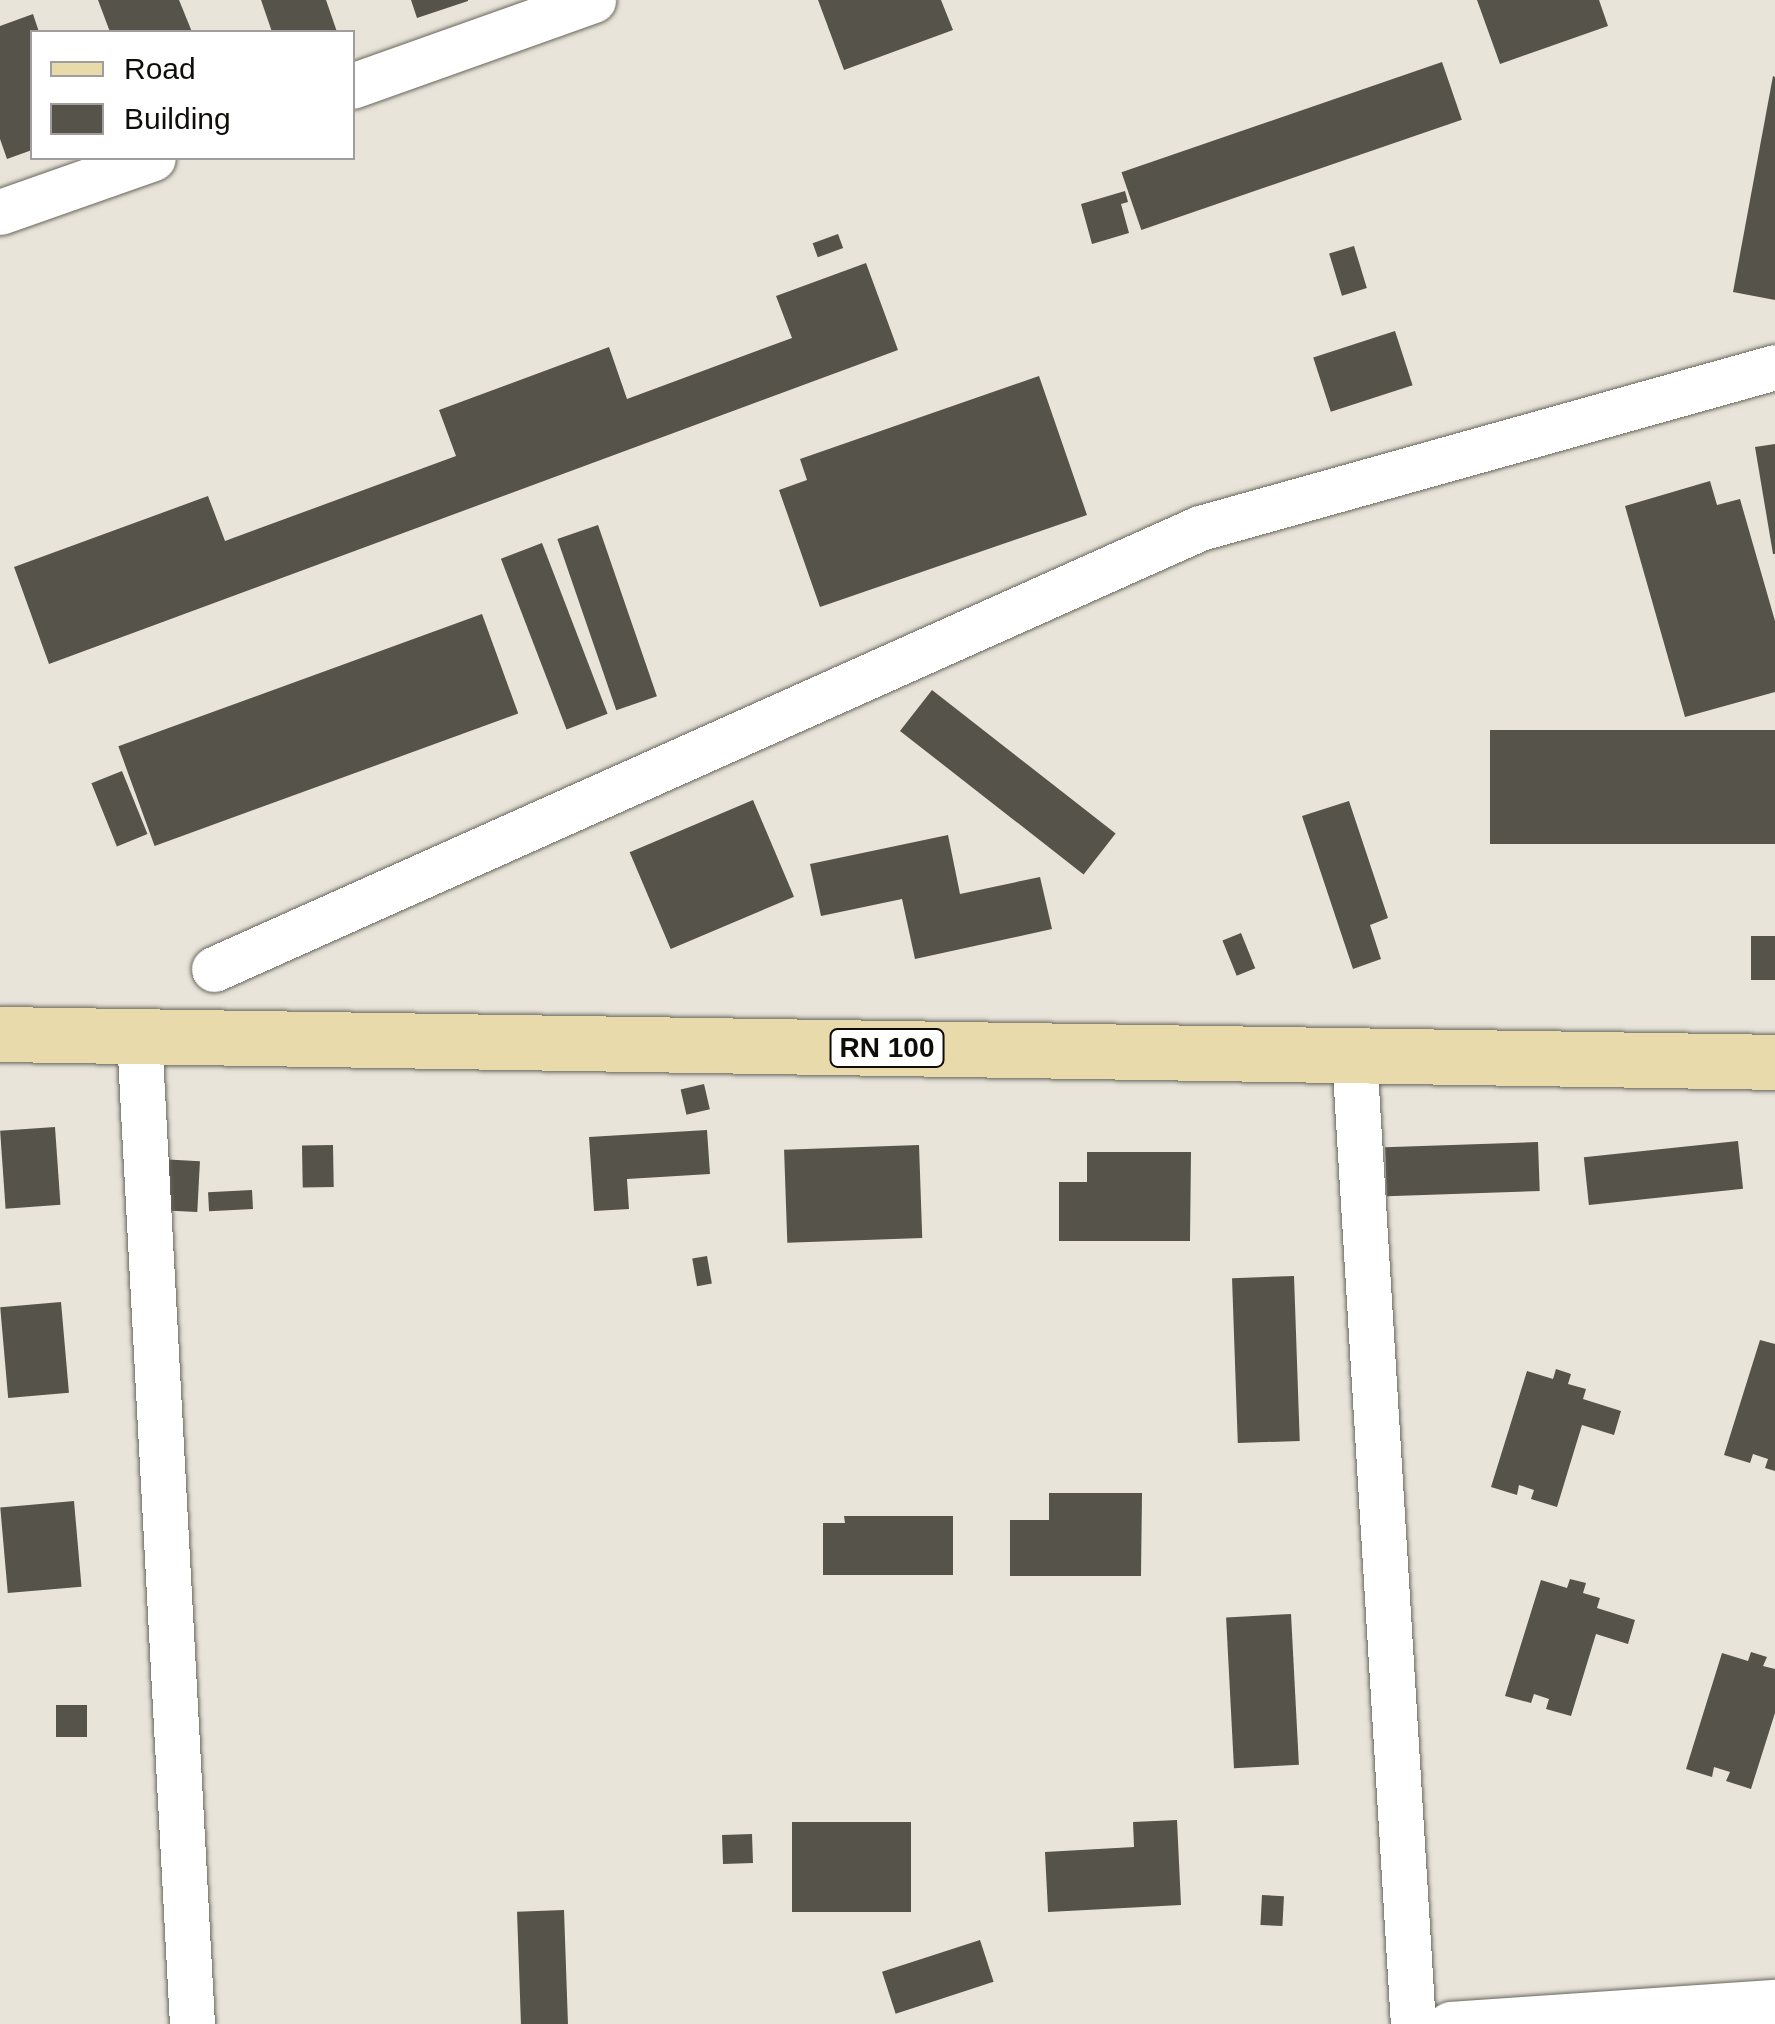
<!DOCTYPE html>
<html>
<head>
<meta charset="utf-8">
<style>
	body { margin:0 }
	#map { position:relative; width:1775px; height:2024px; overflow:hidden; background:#e8e4da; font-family:Arial,sans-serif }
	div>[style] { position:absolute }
	.building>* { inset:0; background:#55534a; transform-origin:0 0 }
	.roads { filter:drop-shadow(0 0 2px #68655c) drop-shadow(0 0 2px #68655c) }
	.minor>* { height:45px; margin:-22.5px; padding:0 22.5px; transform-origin:22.5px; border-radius:22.5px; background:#fff }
	.major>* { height:55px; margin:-27.5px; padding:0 27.5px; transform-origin:27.5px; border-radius:27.5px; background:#e8daaa }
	span { translate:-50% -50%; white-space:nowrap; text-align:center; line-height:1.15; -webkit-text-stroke:10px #fff; paint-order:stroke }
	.shield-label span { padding:2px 8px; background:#fff; border:2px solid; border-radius:8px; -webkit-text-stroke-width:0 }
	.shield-label { font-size:28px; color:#0e0d0a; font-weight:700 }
	.legend { position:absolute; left:30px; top:30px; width:325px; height:130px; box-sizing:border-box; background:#fff; border:2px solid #9f9e9d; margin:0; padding:12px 18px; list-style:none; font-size:30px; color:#0e0d0a }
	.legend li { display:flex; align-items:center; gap:20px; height:50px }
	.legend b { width:50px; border:2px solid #9f9e9d }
</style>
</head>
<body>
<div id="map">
	<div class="building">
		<div style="clip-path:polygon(98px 0,179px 0,192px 32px,110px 32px)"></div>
		<div style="clip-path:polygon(261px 0,326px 0,337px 32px,272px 32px)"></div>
		<div style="clip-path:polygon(411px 0,468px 0,468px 1px,417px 18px)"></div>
		<div style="clip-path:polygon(818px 0,941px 0,953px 30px,844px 70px)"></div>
		<div style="clip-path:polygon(1477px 0,1599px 0,1608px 26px,1500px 64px)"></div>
		<div style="clip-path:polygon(33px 14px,39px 32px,32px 32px,32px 150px,7px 159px,0 139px,0 26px)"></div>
		<div style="left:1442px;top:62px;width:61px;height:339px;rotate:71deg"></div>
		<div style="clip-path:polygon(1773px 76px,1775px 77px,1775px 300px,1733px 292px)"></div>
		<div style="clip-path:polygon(1125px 191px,1128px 202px,1121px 204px,1129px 233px,1092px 244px,1081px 204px)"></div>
		<div style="left:838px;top:234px;width:15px;height:27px;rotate:70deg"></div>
		<div style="left:1354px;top:246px;width:44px;height:26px;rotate:73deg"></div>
		<div style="clip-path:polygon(866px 263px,898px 350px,49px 664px,14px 567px,208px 496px,225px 541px,456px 456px,439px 410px,609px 347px,627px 399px,792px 338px,776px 296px)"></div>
		<div style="left:1395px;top:331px;width:57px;height:86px;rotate:72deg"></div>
		<div style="clip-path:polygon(1039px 376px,1087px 515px,820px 607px,779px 490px,807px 480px,800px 459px)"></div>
		<div style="clip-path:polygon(1775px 444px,1775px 554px,1773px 554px,1755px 447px)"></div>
		<div style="clip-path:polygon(1710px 481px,1717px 505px,1740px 499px,1775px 621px,1775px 692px,1685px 717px,1625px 506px)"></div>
		<div style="left:598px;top:525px;width:181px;height:43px;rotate:71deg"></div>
		<div style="left:542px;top:543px;width:183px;height:44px;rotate:69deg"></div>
		<div style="left:482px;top:614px;width:106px;height:387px;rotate:70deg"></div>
		<div style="left:932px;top:690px;width:233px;height:52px;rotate:38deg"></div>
		<div style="left:1775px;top:730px;width:114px;height:285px;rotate:90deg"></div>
		<div style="left:122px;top:771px;width:68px;height:33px;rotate:68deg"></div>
		<div style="left:753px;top:800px;width:105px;height:134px;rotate:67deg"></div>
		<div style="clip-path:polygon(1349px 801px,1388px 918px,1370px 925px,1381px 959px,1353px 969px,1302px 816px)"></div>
		<div style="clip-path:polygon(948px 835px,960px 894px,1040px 877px,1052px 929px,915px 959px,902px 899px,821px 916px,810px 864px)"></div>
		<div style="left:1241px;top:933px;width:38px;height:20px;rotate:68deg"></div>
		<div style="left:1775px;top:936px;width:44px;height:24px;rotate:90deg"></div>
		<div style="left:704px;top:1084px;width:26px;height:24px;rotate:77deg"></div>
		<div style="left:55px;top:1127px;width:78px;height:55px;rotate:86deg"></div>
		<div style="clip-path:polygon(707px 1130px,710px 1174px,627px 1179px,629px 1209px,594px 1211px,589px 1137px)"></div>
		<div style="left:1738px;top:1141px;width:48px;height:155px;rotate:84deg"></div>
		<div style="left:1538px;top:1142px;width:49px;height:153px;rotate:88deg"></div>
		<div style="left:333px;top:1145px;width:42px;height:31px;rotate:89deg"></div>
		<div style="left:919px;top:1145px;width:93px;height:135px;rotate:88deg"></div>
		<div style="clip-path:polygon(1087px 1152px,1191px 1152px,1190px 1241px,1059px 1241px,1059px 1182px,1087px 1182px)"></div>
		<div style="left:159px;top:1159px;width:41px;height:51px;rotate:3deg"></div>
		<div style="left:252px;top:1190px;width:19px;height:44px;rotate:87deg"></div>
		<div style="left:707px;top:1256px;width:28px;height:15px;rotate:80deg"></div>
		<div style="left:1294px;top:1276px;width:165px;height:62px;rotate:88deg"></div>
		<div style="left:61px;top:1302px;width:91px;height:61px;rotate:85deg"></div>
		<div style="clip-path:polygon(1760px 1340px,1775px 1344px,1775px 1471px,1765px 1468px,1768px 1459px,1753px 1454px,1750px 1463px,1724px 1455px)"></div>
		<div style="clip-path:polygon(1556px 1369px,1571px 1374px,1568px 1384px,1586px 1389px,1583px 1399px,1621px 1411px,1614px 1435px,1582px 1425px,1557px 1507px,1531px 1499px,1534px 1490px,1519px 1485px,1517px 1495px,1491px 1487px,1527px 1371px,1553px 1379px)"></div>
		<div style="clip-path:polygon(1049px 1493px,1142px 1493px,1141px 1576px,1010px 1576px,1010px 1520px,1049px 1520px)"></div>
		<div style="left:74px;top:1501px;width:86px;height:74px;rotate:85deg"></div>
		<div style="clip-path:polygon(844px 1516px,953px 1516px,953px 1575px,823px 1575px,823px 1523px,845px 1523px)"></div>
		<div style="clip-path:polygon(1570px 1579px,1586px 1583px,1583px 1593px,1600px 1598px,1597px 1608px,1635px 1620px,1628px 1644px,1596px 1634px,1571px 1716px,1546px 1709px,1549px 1699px,1534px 1694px,1531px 1703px,1505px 1696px,1541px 1580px,1567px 1588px)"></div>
		<div style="left:1291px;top:1614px;width:151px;height:65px;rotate:87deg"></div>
		<div style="clip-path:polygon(1751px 1652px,1767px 1657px,1763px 1666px,1775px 1669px,1775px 1713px,1751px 1789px,1726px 1781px,1730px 1772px,1714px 1767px,1712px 1777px,1686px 1769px,1722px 1653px,1748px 1661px)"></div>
		<div style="left:87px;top:1705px;width:32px;height:31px;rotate:90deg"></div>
		<div style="clip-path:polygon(1177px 1820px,1181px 1905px,1048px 1912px,1045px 1852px,1134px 1847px,1133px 1822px)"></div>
		<div style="left:911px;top:1822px;width:90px;height:119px;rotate:90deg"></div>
		<div style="left:752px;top:1834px;width:29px;height:30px;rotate:88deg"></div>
		<div style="left:1262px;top:1895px;width:22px;height:30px;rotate:3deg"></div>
		<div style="left:564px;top:1910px;width:114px;height:47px;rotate:88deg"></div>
		<div style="left:980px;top:1940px;width:44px;height:103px;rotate:72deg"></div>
	</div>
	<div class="roads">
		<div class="minor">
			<div style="left:352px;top:86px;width:256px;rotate:-19.6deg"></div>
			<div style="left:0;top:212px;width:162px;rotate:-19.4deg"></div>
			<div style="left:214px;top:969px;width:1080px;rotate:-24.1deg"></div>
			<div style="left:1200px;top:528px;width:597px;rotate:-15.64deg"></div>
			<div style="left:139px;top:1036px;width:989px;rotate:86.93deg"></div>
			<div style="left:1354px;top:1055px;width:971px;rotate:86.52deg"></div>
			<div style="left:1450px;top:2024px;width:326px;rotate:-3.9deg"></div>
		</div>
		<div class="major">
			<div style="left:0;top:1034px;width:1775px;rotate:0.9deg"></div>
		</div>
	</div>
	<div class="shield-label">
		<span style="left:887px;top:1048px">RN 100</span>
	</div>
	<ul class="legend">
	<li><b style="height:12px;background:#e8daaa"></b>Road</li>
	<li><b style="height:28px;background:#55534a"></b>Building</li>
	</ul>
</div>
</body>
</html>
